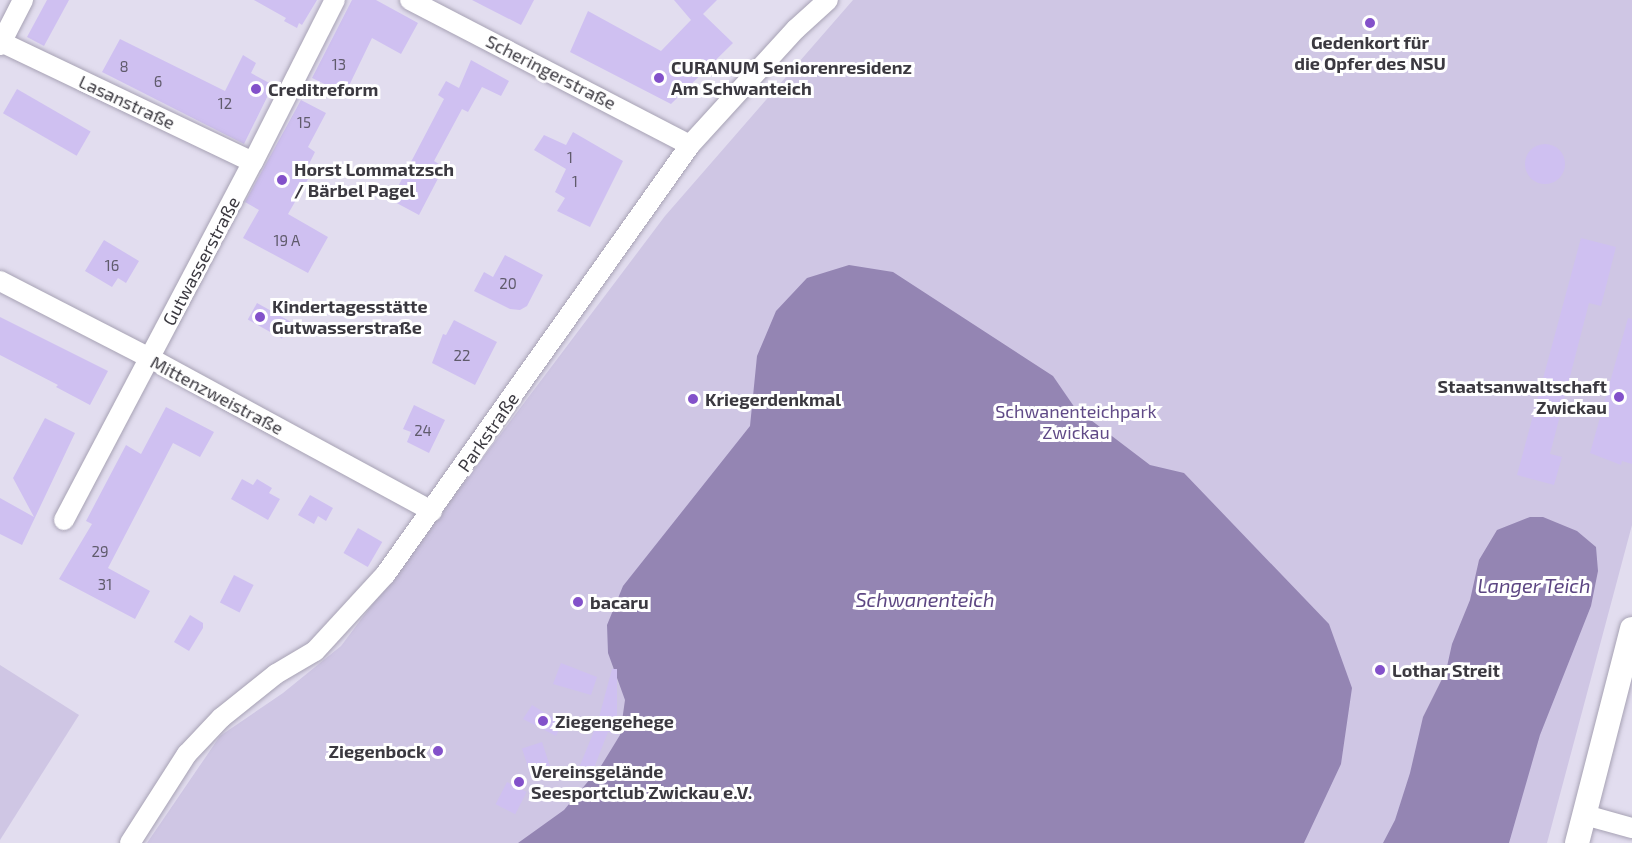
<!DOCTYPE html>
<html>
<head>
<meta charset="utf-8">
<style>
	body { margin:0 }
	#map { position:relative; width:1632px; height:843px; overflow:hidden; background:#e2ddef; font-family:"Exo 2",sans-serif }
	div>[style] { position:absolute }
	.green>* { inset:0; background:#cfc6e4 }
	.water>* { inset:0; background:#9485b3 }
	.building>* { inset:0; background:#cfc0f1; transform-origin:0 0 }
	.round { border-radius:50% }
	.roads { filter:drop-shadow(0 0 2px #a7a2b4) drop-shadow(0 0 2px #a7a2b4) }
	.minor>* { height:20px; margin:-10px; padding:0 10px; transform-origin:10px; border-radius:10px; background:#fff }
	.major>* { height:24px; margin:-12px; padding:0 12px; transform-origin:12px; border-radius:12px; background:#fff }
	.dots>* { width:16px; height:16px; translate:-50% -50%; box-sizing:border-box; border:3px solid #fff; border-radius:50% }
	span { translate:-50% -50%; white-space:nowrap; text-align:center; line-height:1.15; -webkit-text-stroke:6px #fff; paint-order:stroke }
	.number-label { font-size:15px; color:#605b6c }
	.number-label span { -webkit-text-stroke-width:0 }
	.poi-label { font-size:18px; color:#3b3940; font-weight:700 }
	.left { translate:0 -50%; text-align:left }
	.right { translate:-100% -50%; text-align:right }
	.street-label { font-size:18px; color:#3b3940 }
	.park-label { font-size:18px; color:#604a87 }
	.water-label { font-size:20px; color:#5d4683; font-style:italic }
</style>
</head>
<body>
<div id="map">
	<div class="green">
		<div style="clip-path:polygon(853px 0,1632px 0,1632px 525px,1547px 843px,147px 843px,220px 736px,283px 693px,341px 646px,665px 216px)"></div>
		<div style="clip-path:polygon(0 665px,79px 715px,0 840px)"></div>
	</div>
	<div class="water">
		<div style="clip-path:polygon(849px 265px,893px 272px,1053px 376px,1075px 408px,1150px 465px,1184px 473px,1329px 624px,1352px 688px,1341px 764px,1304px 843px,518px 843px,564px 810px,601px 766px,620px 735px,625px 700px,608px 653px,607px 625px,623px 586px,750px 426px,757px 356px,776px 311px,807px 278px)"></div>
		<div style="clip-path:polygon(1530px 517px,1543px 517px,1577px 531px,1596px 547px,1598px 571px,1591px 606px,1540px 735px,1509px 843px,1383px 843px,1395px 820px,1410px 773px,1423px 717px,1446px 671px,1452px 644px,1470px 600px,1479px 560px,1497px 530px)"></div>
	</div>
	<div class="building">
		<div style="clip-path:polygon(47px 0,69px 0,44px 46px,27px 37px)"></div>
		<div style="clip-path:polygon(254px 0,317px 0,302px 25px,299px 23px,297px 28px,284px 21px,286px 18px)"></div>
		<div style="clip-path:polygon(352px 0,376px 0,418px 23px,401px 54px,372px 38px,345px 94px,312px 78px)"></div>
		<div style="clip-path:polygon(472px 0,534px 0,521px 25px)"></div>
		<div style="clip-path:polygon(674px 0,717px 0,703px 14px,733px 43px,671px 104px,570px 52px,588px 11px,661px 51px,691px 20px)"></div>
		<div style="clip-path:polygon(120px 39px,225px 91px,243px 55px,256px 63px,251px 73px,273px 85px,244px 144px,102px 72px)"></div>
		<div style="clip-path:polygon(471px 60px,509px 81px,501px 96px,482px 87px,468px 112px,462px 109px,434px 161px,444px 167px,419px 215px,391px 200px,444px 99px,438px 95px,446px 81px,459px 88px)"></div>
		<div style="left:17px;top:89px;width:85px;height:28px;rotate:30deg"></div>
		<div style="clip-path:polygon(301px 100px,326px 113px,308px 147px,315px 152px,309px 164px,315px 167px,288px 214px,328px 237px,308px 273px,243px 238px,259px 210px,245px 202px)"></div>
		<div style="clip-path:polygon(573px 132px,623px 161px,590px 227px,557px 211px,565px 198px,555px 192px,566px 169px,534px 150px,544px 135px,566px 145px)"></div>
		<div class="round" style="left:1525px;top:144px;width:40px;height:40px"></div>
		<div style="clip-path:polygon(1581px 238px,1616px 247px,1601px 306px,1589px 303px,1550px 454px,1562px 457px,1554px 485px,1517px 475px)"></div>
		<div style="clip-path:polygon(104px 240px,139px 261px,126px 283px,118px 278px,112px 287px,85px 271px)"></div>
		<div style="clip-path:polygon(505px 255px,543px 275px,527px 306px,520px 310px,510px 309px,474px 291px,484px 272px,493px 277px)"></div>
		<div style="left:257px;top:303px;width:39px;height:19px;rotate:29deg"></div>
		<div style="clip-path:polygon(0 317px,108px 371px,90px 405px,56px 387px,58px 385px,0 355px)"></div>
		<div style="clip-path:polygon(1628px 318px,1632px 319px,1632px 464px,1622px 461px,1621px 465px,1590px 453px)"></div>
		<div style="clip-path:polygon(454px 320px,497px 342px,475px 385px,432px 363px,443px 334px,446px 335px)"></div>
		<div style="clip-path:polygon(414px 405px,445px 420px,429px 453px,407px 442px,411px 432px,403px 429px)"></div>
		<div style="clip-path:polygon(166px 407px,214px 432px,200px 457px,173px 443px,108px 568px,150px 591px,135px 619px,59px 579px,92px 524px,86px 521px,126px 445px,141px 454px)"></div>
		<div style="clip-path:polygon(45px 418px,75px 433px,22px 545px,0 534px,0 498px,34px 517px,13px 478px)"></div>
		<div style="clip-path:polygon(242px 479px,253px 485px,257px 479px,272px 488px,269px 493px,280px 499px,268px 520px,231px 499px)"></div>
		<div style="clip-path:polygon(310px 495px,333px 508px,326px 521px,318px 516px,314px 524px,298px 515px)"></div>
		<div style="left:358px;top:528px;width:28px;height:29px;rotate:30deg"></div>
		<div style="left:234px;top:575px;width:22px;height:31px;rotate:27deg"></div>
		<div style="clip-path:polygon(190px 615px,203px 623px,203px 628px,189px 651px,174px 642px)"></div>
		<div style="clip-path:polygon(561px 663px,597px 677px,591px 695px,553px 684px)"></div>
		<div style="clip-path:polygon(612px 669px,617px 669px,617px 735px,608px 732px,592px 773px,579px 768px,598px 721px)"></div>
		<div style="clip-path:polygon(532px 705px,562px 723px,556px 736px,523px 719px)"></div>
		<div style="left:542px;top:742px;width:26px;height:21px;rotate:72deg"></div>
		<div style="left:507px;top:782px;width:22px;height:25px;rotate:27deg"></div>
	</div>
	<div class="roads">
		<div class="minor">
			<div style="left:410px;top:0;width:315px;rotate:27.4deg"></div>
			<div style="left:1px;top:42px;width:279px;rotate:25.5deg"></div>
			<div style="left:0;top:45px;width:51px;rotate:-62.9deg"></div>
			<div style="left:0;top:281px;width:169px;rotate:27.2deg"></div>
			<div style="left:150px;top:358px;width:321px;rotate:28.5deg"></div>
			<div style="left:64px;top:520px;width:405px;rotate:-62.2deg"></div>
			<div style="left:253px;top:162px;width:182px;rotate:-63.2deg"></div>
			<div style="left:1585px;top:815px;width:49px;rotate:15.5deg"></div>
			<div style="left:130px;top:843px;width:106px;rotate:-57.4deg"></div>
			<div style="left:187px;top:754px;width:50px;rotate:-46.6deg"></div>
			<div style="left:221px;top:718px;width:70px;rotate:-38.7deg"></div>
			<div style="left:276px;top:674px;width:45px;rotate:-30.5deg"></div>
			<div style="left:315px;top:651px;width:103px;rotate:-47.4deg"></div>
			<div style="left:385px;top:575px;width:527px;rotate:-54.65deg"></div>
			<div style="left:690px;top:145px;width:157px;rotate:-47.6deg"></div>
			<div style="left:796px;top:29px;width:43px;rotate:-42.2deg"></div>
		</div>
		<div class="major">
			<div style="left:1577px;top:843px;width:221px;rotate:-75.6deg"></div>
		</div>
	</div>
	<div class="dots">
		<div style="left:1370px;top:23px;background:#8351ca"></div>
		<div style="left:659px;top:78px;background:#8351ca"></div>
		<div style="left:256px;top:89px;background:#8351ca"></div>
		<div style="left:282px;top:180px;background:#8351ca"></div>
		<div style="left:260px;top:317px;background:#8351ca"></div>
		<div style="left:1619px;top:397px;background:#8351ca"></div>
		<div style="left:693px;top:399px;background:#8351ca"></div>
		<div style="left:578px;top:602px;background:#8351ca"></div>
		<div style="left:1380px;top:670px;background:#8351ca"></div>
		<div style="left:543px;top:721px;background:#8351ca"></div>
		<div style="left:438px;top:751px;background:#8351ca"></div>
		<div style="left:519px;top:782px;background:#8351ca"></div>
	</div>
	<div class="number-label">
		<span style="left:339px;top:65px">13</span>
		<span style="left:124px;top:67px">8</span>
		<span style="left:158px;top:82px">6</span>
		<span style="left:225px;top:104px">12</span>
		<span style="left:304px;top:123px">15</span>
		<span style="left:570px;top:158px">1</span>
		<span style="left:575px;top:182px">1</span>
		<span style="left:287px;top:241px">19 A</span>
		<span style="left:112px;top:266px">16</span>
		<span style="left:508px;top:284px">20</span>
		<span style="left:462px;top:356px">22</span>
		<span style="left:423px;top:431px">24</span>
		<span style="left:100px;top:552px">29</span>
		<span style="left:105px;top:585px">31</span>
	</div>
	<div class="poi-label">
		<span style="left:1370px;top:53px">Gedenkort für<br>die Opfer des NSU</span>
		<span class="left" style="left:671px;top:78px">CURANUM Seniorenresidenz<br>Am Schwanteich</span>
		<span class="left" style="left:268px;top:89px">Creditreform</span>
		<span class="left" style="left:294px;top:180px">Horst Lommatzsch<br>/ Bärbel Pagel</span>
		<span class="left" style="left:272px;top:317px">Kindertagesstätte<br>Gutwasserstraße</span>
		<span class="right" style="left:1607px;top:397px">Staatsanwaltschaft<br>Zwickau</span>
		<span class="left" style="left:705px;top:399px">Kriegerdenkmal</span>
		<span class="left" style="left:590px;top:602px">bacaru</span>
		<span class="left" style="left:1392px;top:670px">Lothar Streit</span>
		<span class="left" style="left:555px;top:721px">Ziegengehege</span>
		<span class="right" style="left:426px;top:751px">Ziegenbock</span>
		<span class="left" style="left:531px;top:782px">Vereinsgelände<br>Seesportclub Zwickau e.V.</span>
	</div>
	<div class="street-label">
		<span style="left:551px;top:72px;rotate:27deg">Scheringerstraße</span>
		<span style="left:127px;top:102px;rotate:25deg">Lasanstraße</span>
		<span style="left:201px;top:261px;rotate:-62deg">Gutwasserstraße</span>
		<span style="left:217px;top:395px;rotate:28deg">Mittenzweistraße</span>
		<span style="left:488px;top:432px;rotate:-55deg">Parkstraße</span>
	</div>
	<div class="park-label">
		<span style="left:1076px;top:422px">Schwanenteichpark<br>Zwickau</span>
	</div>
	<div class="water-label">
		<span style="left:1534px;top:585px">Langer Teich</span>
		<span style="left:925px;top:599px">Schwanenteich</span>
	</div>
</div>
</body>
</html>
